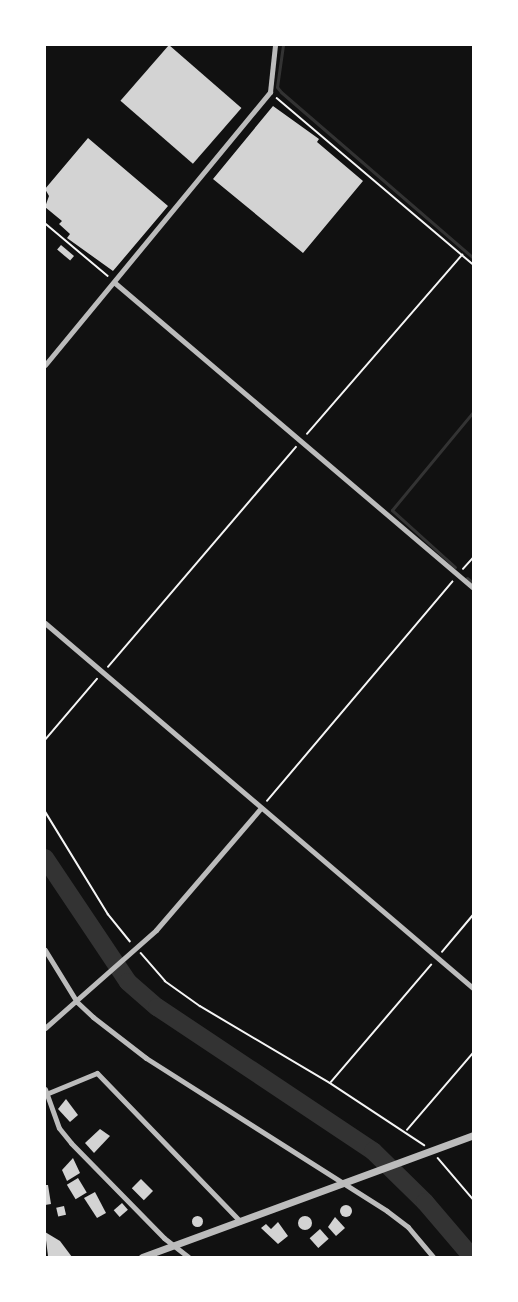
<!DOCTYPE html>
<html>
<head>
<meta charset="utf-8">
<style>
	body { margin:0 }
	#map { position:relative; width:518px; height:1302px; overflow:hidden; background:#111; font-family:Merriweather,serif }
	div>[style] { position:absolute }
	.stream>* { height:3px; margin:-1.5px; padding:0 1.5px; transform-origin:1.5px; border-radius:1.5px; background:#333 }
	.river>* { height:18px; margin:-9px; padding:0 9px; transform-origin:9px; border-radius:9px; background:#333 }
	.building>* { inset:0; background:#d3d3d3; transform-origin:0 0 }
	.round { border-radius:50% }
	.path>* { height:1.5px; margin:-0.75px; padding:0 0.75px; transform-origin:0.75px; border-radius:0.75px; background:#f5f5f5 }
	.minor>* { height:5px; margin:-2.5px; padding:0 2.5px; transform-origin:2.5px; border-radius:2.5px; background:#bcbcbc }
	.tertiary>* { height:7px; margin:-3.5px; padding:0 3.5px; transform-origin:3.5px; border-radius:3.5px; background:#bcbcbc }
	span { translate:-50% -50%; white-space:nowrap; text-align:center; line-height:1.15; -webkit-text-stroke:6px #fff; paint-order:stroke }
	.frame { position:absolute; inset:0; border:46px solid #fff; pointer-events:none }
</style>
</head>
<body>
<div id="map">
	<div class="stream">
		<div style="left:283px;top:45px;width:42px;rotate:98.1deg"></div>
		<div style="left:277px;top:87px;width:6px;rotate:51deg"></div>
		<div style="left:281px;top:92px;width:254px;rotate:40.8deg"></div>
		<div style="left:455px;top:567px;width:85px;rotate:-137.9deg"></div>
		<div style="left:392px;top:510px;width:127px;rotate:-50.4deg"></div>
		<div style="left:467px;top:578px;width:8px;rotate:40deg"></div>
	</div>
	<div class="river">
		<div style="left:45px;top:858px;width:149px;rotate:56.2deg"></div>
		<div style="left:128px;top:982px;width:38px;rotate:41deg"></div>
		<div style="left:157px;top:1007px;width:260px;rotate:33.7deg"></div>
		<div style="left:373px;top:1151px;width:73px;rotate:44.4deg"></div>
		<div style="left:425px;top:1202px;width:72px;rotate:49.5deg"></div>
	</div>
	<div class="building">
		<div style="left:169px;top:45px;width:96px;height:74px;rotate:41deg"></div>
		<div style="clip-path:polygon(273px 106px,319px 139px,317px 142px,363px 181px,303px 253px,213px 179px)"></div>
		<div style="clip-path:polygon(88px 138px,168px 206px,113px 271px,67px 238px,70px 234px,59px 224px,62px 221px,45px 207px,49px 196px,45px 189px)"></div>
		<div style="left:61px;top:245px;width:17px;height:6px;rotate:40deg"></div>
		<div style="clip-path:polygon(66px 1099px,78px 1115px,70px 1122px,58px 1109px)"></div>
		<div style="clip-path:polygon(100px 1129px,110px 1136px,94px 1153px,85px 1143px)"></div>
		<div style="clip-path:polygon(73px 1158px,80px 1173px,67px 1181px,62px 1170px)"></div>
		<div style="left:78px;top:1178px;width:17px;height:13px;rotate:59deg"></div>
		<div style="left:141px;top:1179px;width:17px;height:13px;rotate:45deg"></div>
		<div style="clip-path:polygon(45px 1185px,48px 1185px,51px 1204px,45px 1205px)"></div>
		<div style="clip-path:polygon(95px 1192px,106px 1213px,97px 1218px,84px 1198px)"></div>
		<div style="left:122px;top:1203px;width:9px;height:11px;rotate:49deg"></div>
		<div class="round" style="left:340px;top:1205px;width:12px;height:12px"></div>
		<div style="left:64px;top:1206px;width:9px;height:8px;rotate:77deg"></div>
		<div class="round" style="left:298px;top:1216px;width:14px;height:14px"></div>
		<div class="round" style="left:191.5px;top:1215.5px;width:11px;height:11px"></div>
		<div style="clip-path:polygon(335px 1217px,345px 1228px,336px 1236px,328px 1227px)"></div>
		<div style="clip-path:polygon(278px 1222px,288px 1236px,278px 1244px,261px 1228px,266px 1224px,271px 1229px)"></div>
		<div style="left:320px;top:1229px;width:13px;height:14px;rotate:48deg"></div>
		<div style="clip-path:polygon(45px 1232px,60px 1241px,72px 1257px,48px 1256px)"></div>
	</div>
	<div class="path">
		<div style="left:277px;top:98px;width:257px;rotate:40.3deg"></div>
		<div style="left:45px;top:223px;width:82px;rotate:40.1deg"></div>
		<div style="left:307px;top:434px;width:237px;rotate:-49.1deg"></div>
		<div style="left:463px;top:569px;width:15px;rotate:-48deg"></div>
		<div style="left:108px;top:667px;width:289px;rotate:-49.5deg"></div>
		<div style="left:45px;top:740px;width:80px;rotate:-49.6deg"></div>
		<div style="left:267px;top:801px;width:287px;rotate:-49.8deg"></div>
		<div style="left:45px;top:811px;width:121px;rotate:58.5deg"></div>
		<div style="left:108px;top:914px;width:35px;rotate:51deg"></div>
		<div style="left:442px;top:952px;width:48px;rotate:-50deg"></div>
		<div style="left:141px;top:953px;width:37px;rotate:49deg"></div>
		<div style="left:165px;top:981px;width:43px;rotate:35.5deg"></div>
		<div style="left:200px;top:1006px;width:151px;rotate:30.6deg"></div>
		<div style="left:330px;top:1083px;width:113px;rotate:33.4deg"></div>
		<div style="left:331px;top:1082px;width:154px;rotate:-49.5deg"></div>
		<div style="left:407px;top:1130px;width:101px;rotate:-49.4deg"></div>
		<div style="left:438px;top:1158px;width:54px;rotate:49.5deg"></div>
	</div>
	<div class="minor">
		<div style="left:115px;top:283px;width:470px;rotate:40.4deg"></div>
		<div style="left:45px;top:365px;width:354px;rotate:-50.5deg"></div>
		<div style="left:270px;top:92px;width:47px;rotate:-83.9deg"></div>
		<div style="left:45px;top:623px;width:563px;rotate:40.46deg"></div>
		<div style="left:45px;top:950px;width:61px;rotate:58.4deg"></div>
		<div style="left:77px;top:1002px;width:22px;rotate:43deg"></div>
		<div style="left:93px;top:1017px;width:67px;rotate:37.7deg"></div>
		<div style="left:146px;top:1058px;width:285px;rotate:32.4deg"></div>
		<div style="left:387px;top:1211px;width:26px;rotate:37deg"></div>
		<div style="left:408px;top:1227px;width:39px;rotate:50deg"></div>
		<div style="left:45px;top:1028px;width:148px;rotate:-41.4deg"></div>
		<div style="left:156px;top:930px;width:161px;rotate:-49.3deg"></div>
		<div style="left:45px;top:1089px;width:41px;rotate:70.3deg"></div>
		<div style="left:59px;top:1128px;width:19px;rotate:51deg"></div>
		<div style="left:71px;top:1143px;width:133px;rotate:45.6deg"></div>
		<div style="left:164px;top:1238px;width:31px;rotate:38deg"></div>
		<div style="left:46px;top:1094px;width:55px;rotate:-22.4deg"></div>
		<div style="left:97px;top:1073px;width:206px;rotate:46deg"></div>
	</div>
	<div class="tertiary">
		<div style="left:142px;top:1257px;width:353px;rotate:-20.2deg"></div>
	</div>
	<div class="frame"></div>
</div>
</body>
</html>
